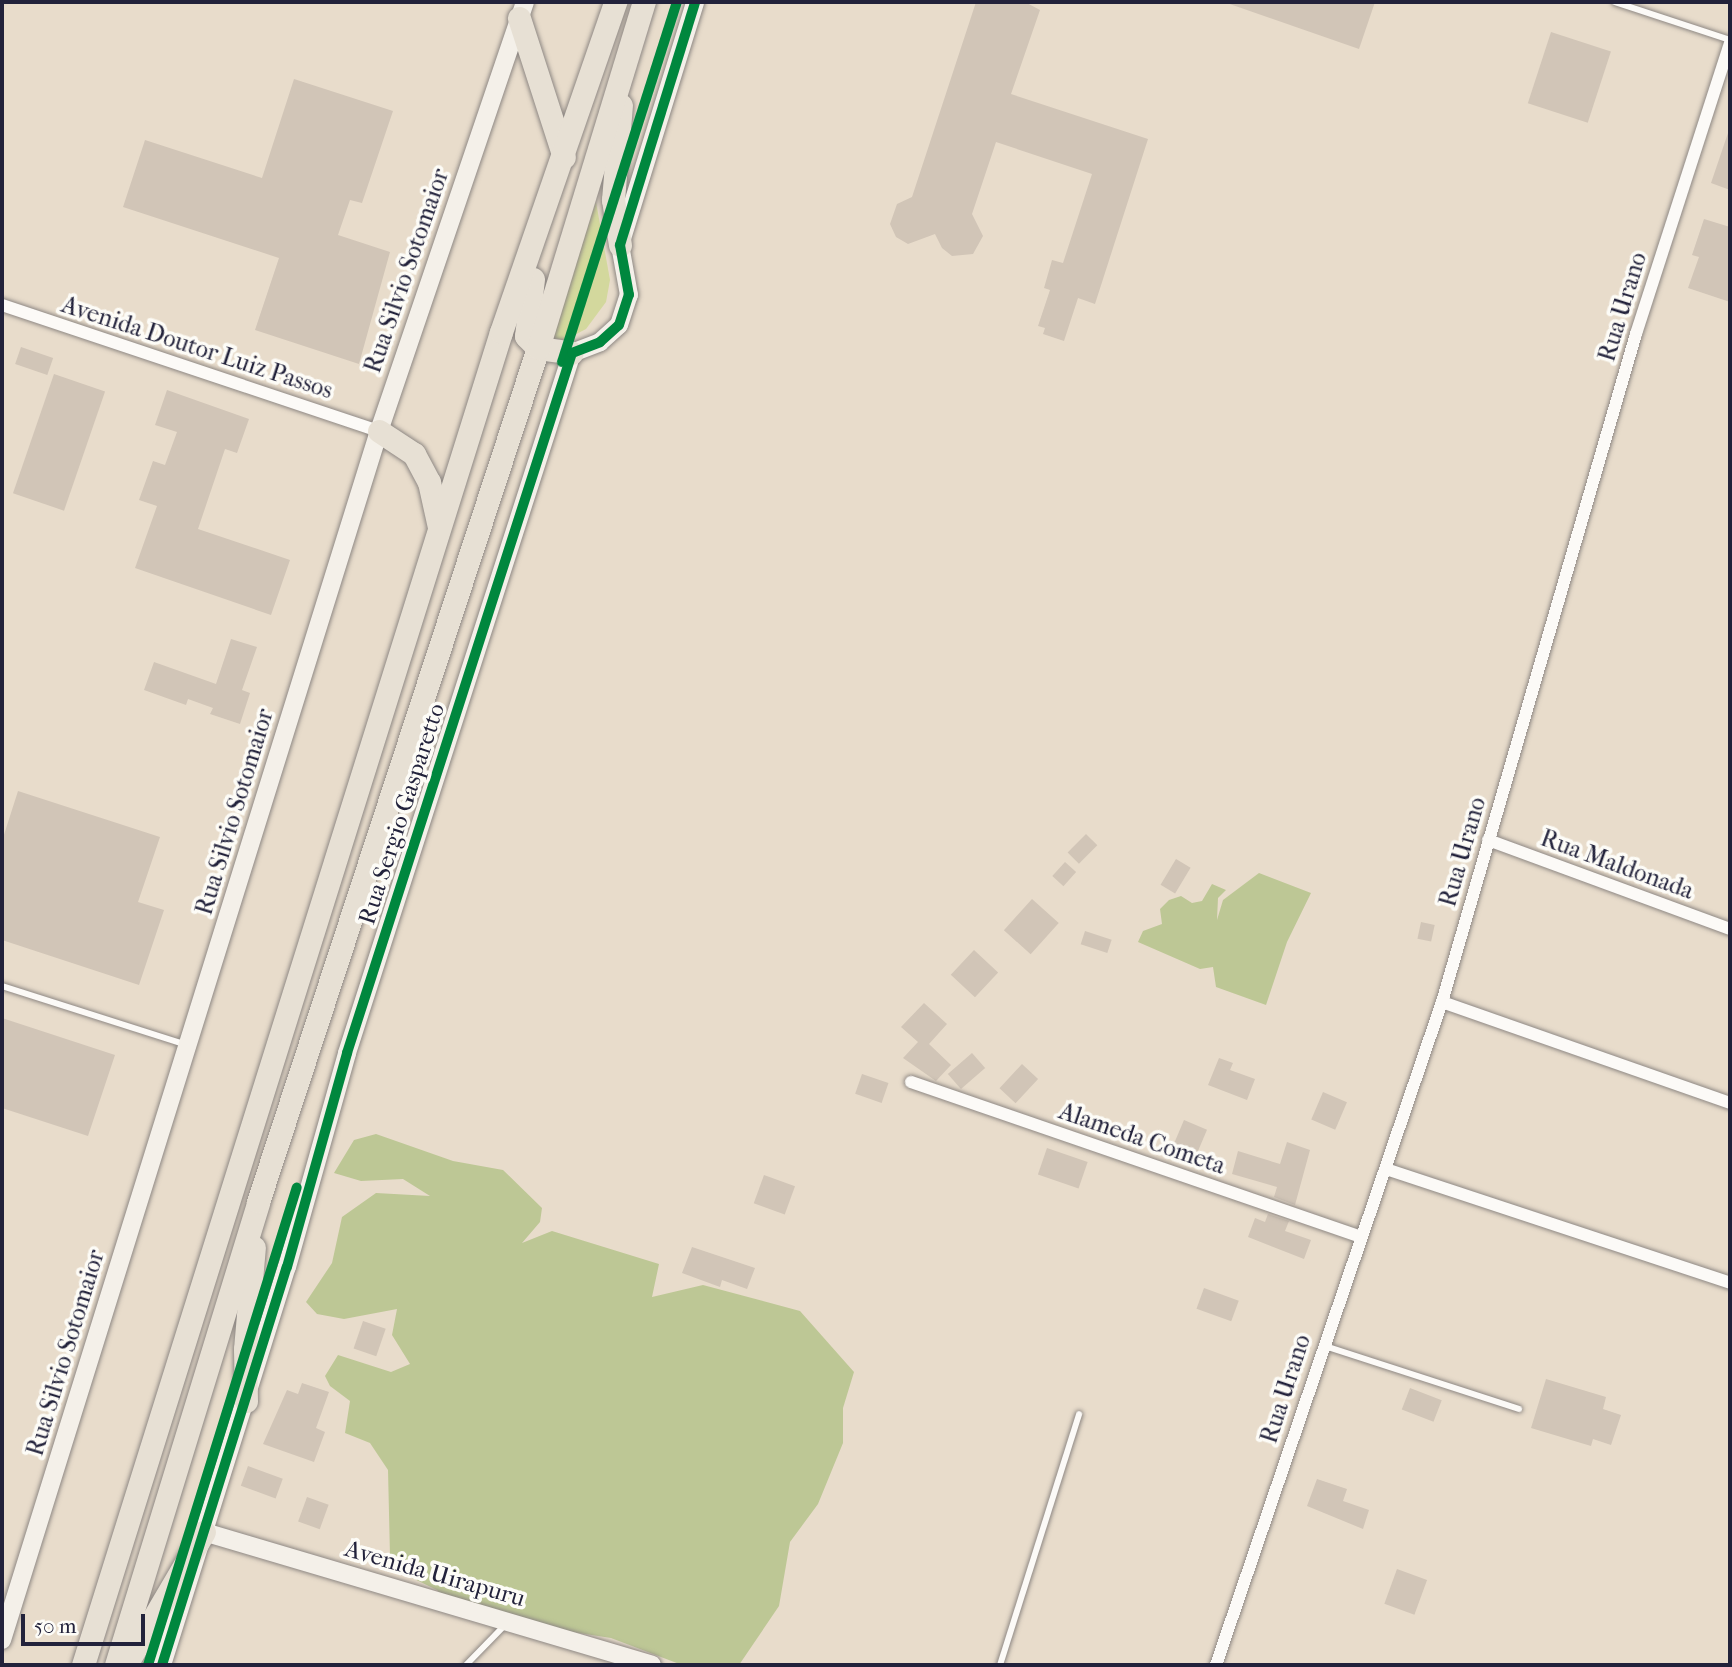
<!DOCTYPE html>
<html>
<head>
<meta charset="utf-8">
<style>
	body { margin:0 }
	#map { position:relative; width:1732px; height:1667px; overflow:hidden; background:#e8dccb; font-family:"IM FELL French Canon",serif }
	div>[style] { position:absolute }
	.green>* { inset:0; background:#d3d89d }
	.forest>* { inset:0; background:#bdc795 }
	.building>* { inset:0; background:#d1c5b7; transform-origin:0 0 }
	.roads { filter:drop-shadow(0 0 2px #8e8884) drop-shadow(0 0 2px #8e8884) }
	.lane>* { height:6px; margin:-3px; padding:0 3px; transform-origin:3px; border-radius:3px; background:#fcfaf7 }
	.street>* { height:12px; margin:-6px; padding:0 6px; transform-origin:6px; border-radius:6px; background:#fcfaf7 }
	.secondary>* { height:18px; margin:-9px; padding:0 9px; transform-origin:9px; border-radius:9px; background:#f4f0e9 }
	.highway>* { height:23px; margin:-11.5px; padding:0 11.5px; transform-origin:11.5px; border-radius:11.5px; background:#e7e0d4 }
	.cycleway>* { height:10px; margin:-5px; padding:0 5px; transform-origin:5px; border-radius:5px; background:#00873e }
	span { translate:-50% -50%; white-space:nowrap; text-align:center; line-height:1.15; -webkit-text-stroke:7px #fdfcf7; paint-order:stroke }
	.street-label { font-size:24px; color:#22223b }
	.frame { position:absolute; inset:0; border:4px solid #22223b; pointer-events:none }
	.scale { position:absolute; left:21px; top:1614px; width:124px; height:32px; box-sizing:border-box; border:4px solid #22223b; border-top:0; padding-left:9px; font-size:21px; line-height:24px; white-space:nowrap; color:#22223b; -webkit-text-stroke:5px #fdfcf7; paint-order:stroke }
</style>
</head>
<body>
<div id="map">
	<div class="green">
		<div style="clip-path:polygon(596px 202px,610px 280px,606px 302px,586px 329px,565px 340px,551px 338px)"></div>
	</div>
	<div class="forest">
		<div style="clip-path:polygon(1259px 873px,1311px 893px,1287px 942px,1266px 1005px,1216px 987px,1213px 967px,1200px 969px,1138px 942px,1143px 931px,1162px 924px,1160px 909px,1169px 900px,1181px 896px,1192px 903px,1202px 901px,1212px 884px,1226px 890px,1218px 898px,1217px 920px,1223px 900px)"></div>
		<div style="clip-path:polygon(376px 1134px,453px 1161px,503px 1170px,542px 1208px,540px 1222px,522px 1243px,552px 1231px,659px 1264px,652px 1297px,703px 1285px,800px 1311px,854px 1372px,843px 1408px,843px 1443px,818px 1504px,790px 1542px,779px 1606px,739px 1665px,682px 1665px,611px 1638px,534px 1626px,446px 1600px,437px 1590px,402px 1573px,390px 1556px,388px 1470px,370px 1443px,345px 1433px,350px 1401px,330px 1386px,325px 1376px,338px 1355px,391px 1372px,410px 1364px,392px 1335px,397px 1309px,344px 1319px,317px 1314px,306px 1302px,332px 1263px,342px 1217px,376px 1193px,430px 1196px,403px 1179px,361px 1181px,334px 1173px,354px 1140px)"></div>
	</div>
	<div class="building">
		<div style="clip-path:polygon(976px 2px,1025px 2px,1040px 10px,1011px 94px,1148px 139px,1095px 304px,1078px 298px,1064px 341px,1043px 334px,1045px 328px,1038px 326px,1050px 290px,1044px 288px,1052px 260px,1063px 263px,1092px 174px,996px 142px,972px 214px,983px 236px,973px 254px,952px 256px,942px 248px,935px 234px,908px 244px,896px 237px,890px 224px,897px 204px,912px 197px)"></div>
		<div style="clip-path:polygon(1224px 2px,1375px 2px,1359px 49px)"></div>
		<div style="left:1551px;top:32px;width:63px;height:75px;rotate:18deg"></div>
		<div style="clip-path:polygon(294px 79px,393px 111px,362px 203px,350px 200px,338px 235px,390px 252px,359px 364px,255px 330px,279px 258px,123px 207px,145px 140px,262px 178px)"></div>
		<div style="clip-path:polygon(1728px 133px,1730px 133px,1730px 190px,1711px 183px)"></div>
		<div style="clip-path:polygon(1704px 219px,1730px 227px,1730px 302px,1688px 288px,1699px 257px,1692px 255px)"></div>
		<div style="left:21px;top:347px;width:34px;height:18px;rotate:19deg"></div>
		<div style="left:54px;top:374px;width:54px;height:126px;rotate:19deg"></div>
		<div style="clip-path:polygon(167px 390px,249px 419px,237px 453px,225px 449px,198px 529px,290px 560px,271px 615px,135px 568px,157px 506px,139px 500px,153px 461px,165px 465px,177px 432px,155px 425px)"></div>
		<div style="clip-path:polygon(231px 639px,257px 647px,242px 690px,250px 693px,240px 724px,210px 714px,213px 708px,188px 699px,186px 705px,144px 690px,154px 662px,216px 684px)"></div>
		<div style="clip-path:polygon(18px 791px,160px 837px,138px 902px,164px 910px,139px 985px,2px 940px,2px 841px)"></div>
		<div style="left:1086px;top:834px;width:16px;height:26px;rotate:45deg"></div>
		<div style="left:1176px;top:859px;width:17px;height:30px;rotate:31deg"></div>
		<div style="left:1065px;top:862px;width:15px;height:19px;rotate:42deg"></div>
		<div style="left:1032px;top:899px;width:36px;height:42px;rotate:42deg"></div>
		<div style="left:1421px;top:922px;width:14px;height:17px;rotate:12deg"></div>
		<div style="left:1085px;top:931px;width:28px;height:14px;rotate:18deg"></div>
		<div style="left:974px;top:950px;width:33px;height:34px;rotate:43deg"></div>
		<div style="clip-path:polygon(924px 1003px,947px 1024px,929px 1044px,951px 1065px,936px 1081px,903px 1058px,918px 1042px,901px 1027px)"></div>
		<div style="clip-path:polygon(2px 1018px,115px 1055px,88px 1136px,2px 1108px)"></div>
		<div style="left:972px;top:1053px;width:20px;height:32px;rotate:49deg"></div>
		<div style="clip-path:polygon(1219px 1058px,1233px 1063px,1230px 1070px,1255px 1079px,1247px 1100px,1208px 1085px)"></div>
		<div style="left:1022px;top:1064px;width:22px;height:33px;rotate:43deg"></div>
		<div style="left:862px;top:1074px;width:28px;height:21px;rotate:19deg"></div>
		<div style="left:1323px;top:1092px;width:26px;height:30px;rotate:23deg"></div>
		<div style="left:1184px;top:1120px;width:25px;height:26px;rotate:23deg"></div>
		<div style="clip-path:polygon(1287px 1142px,1310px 1150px,1295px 1205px,1274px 1197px,1277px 1187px,1232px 1174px,1238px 1151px,1280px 1164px)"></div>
		<div style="left:1047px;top:1148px;width:43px;height:28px;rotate:19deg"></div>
		<div style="left:764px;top:1175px;width:33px;height:30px;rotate:20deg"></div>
		<div style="clip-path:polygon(1268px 1214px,1289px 1221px,1285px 1231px,1311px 1240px,1304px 1259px,1248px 1237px,1255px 1218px,1265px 1222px)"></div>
		<div style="clip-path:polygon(692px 1247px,755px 1268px,747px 1289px,722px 1280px,720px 1287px,682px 1273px)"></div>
		<div style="left:1204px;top:1288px;width:37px;height:22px;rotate:20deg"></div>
		<div style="left:363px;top:1321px;width:24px;height:29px;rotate:19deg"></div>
		<div style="clip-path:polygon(1546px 1379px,1606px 1397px,1603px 1409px,1621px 1415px,1611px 1445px,1593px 1439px,1591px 1446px,1531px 1428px)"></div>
		<div style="clip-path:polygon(302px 1383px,329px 1392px,316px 1428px,325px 1432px,314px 1462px,263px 1444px,287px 1390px,298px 1394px)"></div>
		<div style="left:1410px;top:1388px;width:34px;height:23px;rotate:21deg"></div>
		<div style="left:248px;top:1466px;width:37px;height:21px;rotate:20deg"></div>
		<div style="clip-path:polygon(1317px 1479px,1347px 1489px,1343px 1501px,1369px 1510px,1363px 1529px,1307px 1506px)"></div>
		<div style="left:307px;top:1497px;width:23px;height:26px;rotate:20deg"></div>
		<div style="left:1397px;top:1569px;width:32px;height:37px;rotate:20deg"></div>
	</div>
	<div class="roads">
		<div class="lane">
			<div style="left:1615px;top:2px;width:121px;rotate:18.3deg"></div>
			<div style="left:2px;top:986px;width:194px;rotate:17.7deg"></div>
			<div style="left:1325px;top:1346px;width:204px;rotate:18deg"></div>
			<div style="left:466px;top:1665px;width:57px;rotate:-45.7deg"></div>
			<div style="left:1000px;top:1665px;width:263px;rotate:-72.5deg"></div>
		</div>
		<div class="street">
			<div style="left:2px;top:305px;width:397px;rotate:18.5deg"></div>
			<div style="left:1488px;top:840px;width:258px;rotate:20.2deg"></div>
			<div style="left:1442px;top:1002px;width:305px;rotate:19.3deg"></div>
			<div style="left:911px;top:1082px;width:474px;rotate:19deg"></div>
			<div style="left:1386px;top:1169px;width:362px;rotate:18.3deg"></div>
			<div style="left:1216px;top:1665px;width:700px;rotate:-71.18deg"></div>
			<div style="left:1442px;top:1002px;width:696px;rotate:-73.81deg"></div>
			<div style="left:1636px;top:334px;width:306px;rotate:-72.1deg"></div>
		</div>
		<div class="secondary">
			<div style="left:204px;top:1532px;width:467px;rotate:16.5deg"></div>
			<div style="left:2px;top:1640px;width:1266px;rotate:-72.68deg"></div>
			<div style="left:379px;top:431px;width:453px;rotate:-71.2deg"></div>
			<div style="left:162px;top:1665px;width:417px;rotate:-72.6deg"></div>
			<div style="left:287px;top:1267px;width:222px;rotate:-74.3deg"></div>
			<div style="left:347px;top:1053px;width:735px;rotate:-72.18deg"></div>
			<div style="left:572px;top:353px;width:30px;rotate:-21deg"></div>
			<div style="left:600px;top:342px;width:25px;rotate:-42deg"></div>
			<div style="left:619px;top:325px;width:32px;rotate:-72deg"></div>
			<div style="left:629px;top:295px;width:51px;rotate:-100.2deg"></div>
			<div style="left:620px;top:245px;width:254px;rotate:-72.8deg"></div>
		</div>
		<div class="highway">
			<div style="left:519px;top:18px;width:146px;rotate:72.1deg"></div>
			<div style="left:620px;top:245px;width:46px;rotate:-98.8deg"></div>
			<div style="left:613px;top:200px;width:95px;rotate:-85.2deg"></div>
			<div style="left:533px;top:279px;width:57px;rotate:97deg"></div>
			<div style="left:526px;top:336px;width:17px;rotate:45deg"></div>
			<div style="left:538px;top:348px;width:34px;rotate:8deg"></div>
			<div style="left:379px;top:431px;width:42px;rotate:33.3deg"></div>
			<div style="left:414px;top:454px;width:32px;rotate:62deg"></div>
			<div style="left:429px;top:482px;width:46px;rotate:77.5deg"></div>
			<div style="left:246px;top:1401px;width:52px;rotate:-91.1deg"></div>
			<div style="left:245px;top:1349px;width:102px;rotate:-85deg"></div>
			<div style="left:127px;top:1663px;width:152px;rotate:-59.6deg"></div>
			<div style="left:83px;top:1665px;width:1397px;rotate:-72.59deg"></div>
			<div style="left:501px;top:332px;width:349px;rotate:-70.9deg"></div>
			<div style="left:116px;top:1665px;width:484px;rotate:-72.9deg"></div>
			<div style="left:258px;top:1202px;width:899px;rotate:-71.85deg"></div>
			<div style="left:538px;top:348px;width:362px;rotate:-73deg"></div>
		</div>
	</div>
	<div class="cycleway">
		<div style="left:562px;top:362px;width:378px;rotate:-72.3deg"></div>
		<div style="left:148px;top:1665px;width:500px;rotate:-72.7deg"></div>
		<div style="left:162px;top:1665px;width:417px;rotate:-72.6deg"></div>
		<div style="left:287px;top:1267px;width:222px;rotate:-74.3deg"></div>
		<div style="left:347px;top:1053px;width:735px;rotate:-72.18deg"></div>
		<div style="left:572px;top:353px;width:30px;rotate:-21deg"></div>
		<div style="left:600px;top:342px;width:25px;rotate:-42deg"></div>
		<div style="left:619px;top:325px;width:32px;rotate:-72deg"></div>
		<div style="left:629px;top:295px;width:51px;rotate:-100.2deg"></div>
		<div style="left:620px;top:245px;width:254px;rotate:-72.8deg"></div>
	</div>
	<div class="street-label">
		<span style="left:407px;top:271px;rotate:-71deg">Rua Silvio Sotomaior</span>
		<span style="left:1623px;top:307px;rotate:-73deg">Rua Urano</span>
		<span style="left:197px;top:348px;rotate:18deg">Avenida Doutor Luiz Passos</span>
		<span style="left:235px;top:812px;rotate:-73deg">Rua Silvio Sotomaior</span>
		<span style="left:402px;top:814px;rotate:-72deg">Rua Sergio Gasparetto</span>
		<span style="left:1463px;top:852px;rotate:-74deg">Rua Urano</span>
		<span style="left:1617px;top:865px;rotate:20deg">Rua Maldonada</span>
		<span style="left:1142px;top:1139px;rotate:19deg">Alameda Cometa</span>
		<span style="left:66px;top:1353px;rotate:-73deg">Rua Silvio Sotomaior</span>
		<span style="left:1286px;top:1389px;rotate:-72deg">Rua Urano</span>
		<span style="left:435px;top:1574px;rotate:16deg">Avenida Uirapuru</span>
	</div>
	<div class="frame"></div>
	<div class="scale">50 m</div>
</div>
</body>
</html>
